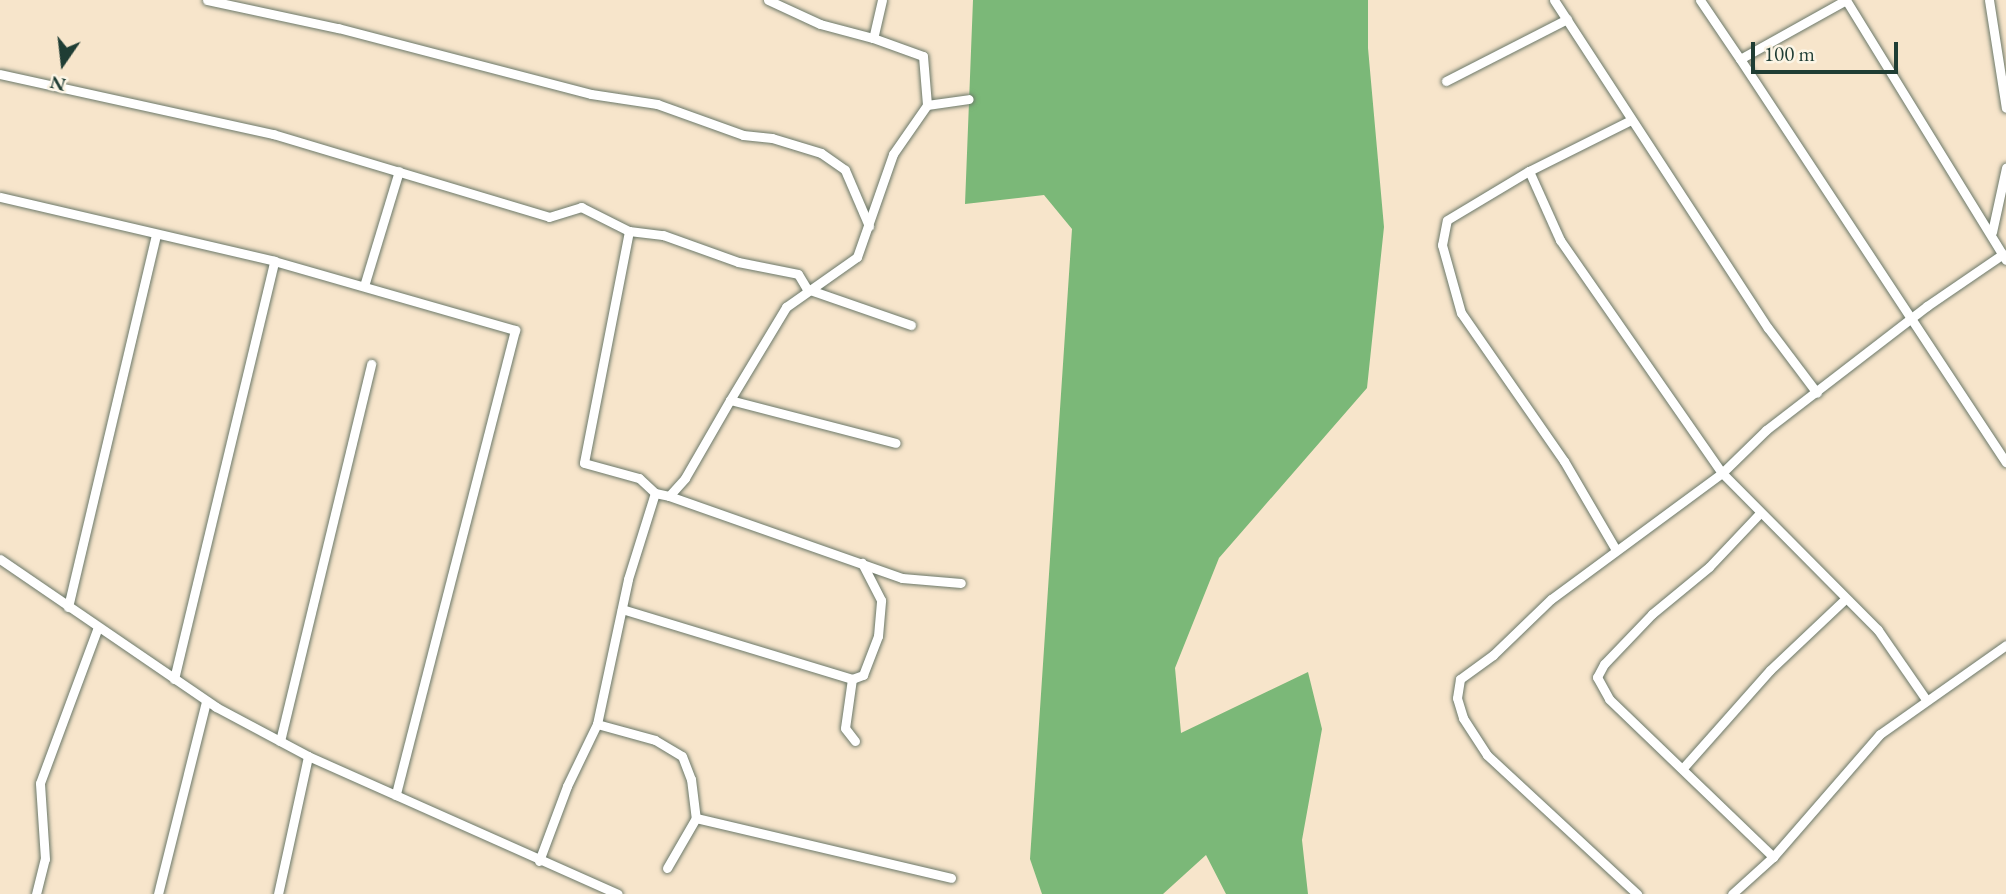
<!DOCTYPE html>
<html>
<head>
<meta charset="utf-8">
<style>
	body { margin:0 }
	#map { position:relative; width:2006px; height:894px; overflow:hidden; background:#f7e5cb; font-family:"EB Garamond",serif }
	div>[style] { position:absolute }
	.forest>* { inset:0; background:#7bb878 }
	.roads { filter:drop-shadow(0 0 2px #6b7869) drop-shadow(0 0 2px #6b7869) }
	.street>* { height:9px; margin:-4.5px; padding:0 4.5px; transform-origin:4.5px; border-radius:4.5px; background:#fff }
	span { translate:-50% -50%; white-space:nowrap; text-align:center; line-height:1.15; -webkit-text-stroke:5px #fcf5e5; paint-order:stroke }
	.north { position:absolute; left:28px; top:28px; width:70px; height:70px; -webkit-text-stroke:5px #fcf5e5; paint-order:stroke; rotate:194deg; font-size:19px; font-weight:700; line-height:28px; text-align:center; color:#1f3d34 }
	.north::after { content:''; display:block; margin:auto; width:24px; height:32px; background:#1f3d34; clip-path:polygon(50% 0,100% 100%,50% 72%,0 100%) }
	.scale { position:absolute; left:1751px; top:42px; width:147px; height:32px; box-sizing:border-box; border:4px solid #1f3d34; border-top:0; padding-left:9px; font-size:21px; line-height:24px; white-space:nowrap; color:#1f3d34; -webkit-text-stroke:5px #fcf5e5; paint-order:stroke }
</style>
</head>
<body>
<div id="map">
	<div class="forest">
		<div style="clip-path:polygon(973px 0,1368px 0,1368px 48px,1384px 227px,1367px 388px,1219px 558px,1175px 668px,1181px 733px,1308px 672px,1322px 729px,1302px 840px,1308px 894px,1226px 894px,1206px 855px,1163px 894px,1042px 894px,1030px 859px,1072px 229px,1044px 195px,965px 204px)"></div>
	</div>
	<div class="roads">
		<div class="street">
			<div style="left:207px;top:0;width:134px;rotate:12.1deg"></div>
			<div style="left:338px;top:28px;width:261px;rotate:14.6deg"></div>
			<div style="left:591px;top:94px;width:67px;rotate:8.6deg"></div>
			<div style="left:657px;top:104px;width:91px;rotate:19.8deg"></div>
			<div style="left:743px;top:135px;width:29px;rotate:6deg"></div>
			<div style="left:772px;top:138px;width:51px;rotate:17deg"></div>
			<div style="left:821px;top:153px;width:29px;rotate:35deg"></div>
			<div style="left:845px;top:170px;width:61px;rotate:66.8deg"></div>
			<div style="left:768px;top:0;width:57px;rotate:24.8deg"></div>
			<div style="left:820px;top:24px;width:55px;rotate:14.8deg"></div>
			<div style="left:882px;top:0;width:39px;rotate:103deg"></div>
			<div style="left:873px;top:38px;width:53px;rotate:19.8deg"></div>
			<div style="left:923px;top:56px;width:49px;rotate:85.3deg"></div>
			<div style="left:1554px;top:0;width:392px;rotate:56.9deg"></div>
			<div style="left:1768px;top:328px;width:81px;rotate:53deg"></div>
			<div style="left:1700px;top:0;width:71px;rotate:55.9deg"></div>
			<div style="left:1846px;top:0;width:121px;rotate:150.9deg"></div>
			<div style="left:1740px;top:59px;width:483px;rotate:56.6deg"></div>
			<div style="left:1846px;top:0;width:305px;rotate:58.4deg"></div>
			<div style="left:1989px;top:0;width:109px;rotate:81.1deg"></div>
			<div style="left:0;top:74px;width:280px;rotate:12.4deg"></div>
			<div style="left:273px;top:134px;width:288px;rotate:16.7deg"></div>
			<div style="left:549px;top:217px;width:34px;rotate:-17deg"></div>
			<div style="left:581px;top:207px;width:54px;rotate:26.6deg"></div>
			<div style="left:629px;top:231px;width:34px;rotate:7deg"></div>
			<div style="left:663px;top:235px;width:80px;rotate:19.8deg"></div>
			<div style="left:738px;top:262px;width:61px;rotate:11.3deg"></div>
			<div style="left:798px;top:274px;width:17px;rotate:59deg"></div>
			<div style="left:807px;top:289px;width:110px;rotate:19.1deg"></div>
			<div style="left:1446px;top:81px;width:136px;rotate:-27.1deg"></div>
			<div style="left:1529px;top:171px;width:76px;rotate:65.8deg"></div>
			<div style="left:1560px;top:240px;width:284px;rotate:55.2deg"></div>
			<div style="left:1722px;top:473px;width:212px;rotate:143.6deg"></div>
			<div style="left:1551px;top:599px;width:81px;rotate:136deg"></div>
			<div style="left:1493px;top:655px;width:41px;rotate:144deg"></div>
			<div style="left:1460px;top:679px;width:19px;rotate:99deg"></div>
			<div style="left:1457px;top:698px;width:21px;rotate:73deg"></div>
			<div style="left:1463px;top:718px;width:44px;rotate:57deg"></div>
			<div style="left:1487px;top:755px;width:205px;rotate:42.8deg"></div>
			<div style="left:0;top:197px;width:281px;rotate:13.1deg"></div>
			<div style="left:274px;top:261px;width:251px;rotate:16deg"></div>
			<div style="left:515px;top:330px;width:480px;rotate:104.4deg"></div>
			<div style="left:629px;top:231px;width:236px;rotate:101deg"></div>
			<div style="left:584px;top:463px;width:57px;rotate:15.3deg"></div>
			<div style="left:639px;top:478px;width:22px;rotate:43deg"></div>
			<div style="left:655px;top:493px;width:14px;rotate:12deg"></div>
			<div style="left:669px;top:496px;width:24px;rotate:-48deg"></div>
			<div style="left:685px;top:478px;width:90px;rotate:-60deg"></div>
			<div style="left:730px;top:400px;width:171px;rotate:14.5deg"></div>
			<div style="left:1992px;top:232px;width:66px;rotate:-77.7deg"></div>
			<div style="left:364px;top:286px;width:120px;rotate:-73.1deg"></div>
			<div style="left:730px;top:400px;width:109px;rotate:-58.9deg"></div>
			<div style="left:786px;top:307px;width:87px;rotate:-35.2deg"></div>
			<div style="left:857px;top:257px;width:109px;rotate:-70.7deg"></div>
			<div style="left:893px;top:154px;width:60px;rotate:-55.2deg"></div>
			<div style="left:927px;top:105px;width:42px;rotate:-8.1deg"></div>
			<div style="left:669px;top:496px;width:247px;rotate:19.4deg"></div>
			<div style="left:902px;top:578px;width:59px;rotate:4.8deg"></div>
			<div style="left:1760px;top:513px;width:74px;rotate:133.4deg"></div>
			<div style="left:1709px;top:567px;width:74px;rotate:140.5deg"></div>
			<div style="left:1652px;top:614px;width:69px;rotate:133.8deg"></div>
			<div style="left:1604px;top:664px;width:15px;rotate:118deg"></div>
			<div style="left:1597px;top:677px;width:25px;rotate:61deg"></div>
			<div style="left:1609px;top:699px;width:228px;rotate:43.9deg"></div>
			<div style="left:1616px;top:550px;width:103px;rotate:-120.3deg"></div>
			<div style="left:1564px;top:461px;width:180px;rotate:-124.8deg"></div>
			<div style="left:1461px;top:313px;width:71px;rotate:-105.6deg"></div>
			<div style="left:1442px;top:245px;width:25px;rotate:-79deg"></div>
			<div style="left:1447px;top:220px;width:96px;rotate:-30.9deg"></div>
			<div style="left:1529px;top:171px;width:114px;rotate:-26.6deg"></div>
			<div style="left:0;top:559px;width:262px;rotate:34.4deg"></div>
			<div style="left:216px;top:707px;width:104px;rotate:28deg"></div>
			<div style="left:308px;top:756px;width:339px;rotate:24deg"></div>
			<div style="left:68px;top:607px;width:382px;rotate:-76.7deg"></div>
			<div style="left:622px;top:609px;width:240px;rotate:16.9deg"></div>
			<div style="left:174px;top:679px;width:430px;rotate:-76.5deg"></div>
			<div style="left:1925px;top:698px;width:83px;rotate:-124.7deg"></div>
			<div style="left:1878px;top:630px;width:221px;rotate:-134.8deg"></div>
			<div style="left:1722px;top:473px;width:62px;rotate:-44.3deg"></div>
			<div style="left:1766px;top:430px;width:203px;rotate:-37.6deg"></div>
			<div style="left:1927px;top:306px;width:92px;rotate:-34.4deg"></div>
			<div style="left:597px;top:724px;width:60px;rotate:15.4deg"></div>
			<div style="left:655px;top:740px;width:31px;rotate:31deg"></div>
			<div style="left:682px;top:756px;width:25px;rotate:69deg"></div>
			<div style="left:691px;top:779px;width:39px;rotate:83deg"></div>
			<div style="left:696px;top:818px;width:262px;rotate:13.2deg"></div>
			<div style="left:280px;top:741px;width:388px;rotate:-76.4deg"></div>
			<div style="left:855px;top:741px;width:16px;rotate:-128deg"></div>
			<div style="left:845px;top:728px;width:49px;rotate:-81.9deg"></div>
			<div style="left:852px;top:679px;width:12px;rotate:-20deg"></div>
			<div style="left:863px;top:675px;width:42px;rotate:-69deg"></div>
			<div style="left:878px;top:636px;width:36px;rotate:-85deg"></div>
			<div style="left:881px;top:600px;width:42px;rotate:-117.2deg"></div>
			<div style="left:1683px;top:768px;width:131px;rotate:-48.4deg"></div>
			<div style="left:1770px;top:670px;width:103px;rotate:-43.4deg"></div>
			<div style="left:539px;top:861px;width:80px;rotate:-69.5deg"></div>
			<div style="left:567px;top:786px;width:69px;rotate:-64.2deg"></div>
			<div style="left:597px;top:724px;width:148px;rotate:-77.9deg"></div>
			<div style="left:628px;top:579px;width:90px;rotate:-72.6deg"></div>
			<div style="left:667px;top:868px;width:58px;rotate:-59.9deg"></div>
			<div style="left:36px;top:894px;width:36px;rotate:-76deg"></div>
			<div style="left:45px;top:859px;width:76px;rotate:-93.8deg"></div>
			<div style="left:40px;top:783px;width:166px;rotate:-69.6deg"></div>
			<div style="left:158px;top:894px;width:199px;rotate:-76deg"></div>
			<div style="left:278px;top:894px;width:141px;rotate:-77.7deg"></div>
			<div style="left:1732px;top:894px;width:55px;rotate:-42.1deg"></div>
			<div style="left:1773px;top:857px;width:163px;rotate:-49deg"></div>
			<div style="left:1880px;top:734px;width:154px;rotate:-35.2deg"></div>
		</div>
	</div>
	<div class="north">N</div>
	<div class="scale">100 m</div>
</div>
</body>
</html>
